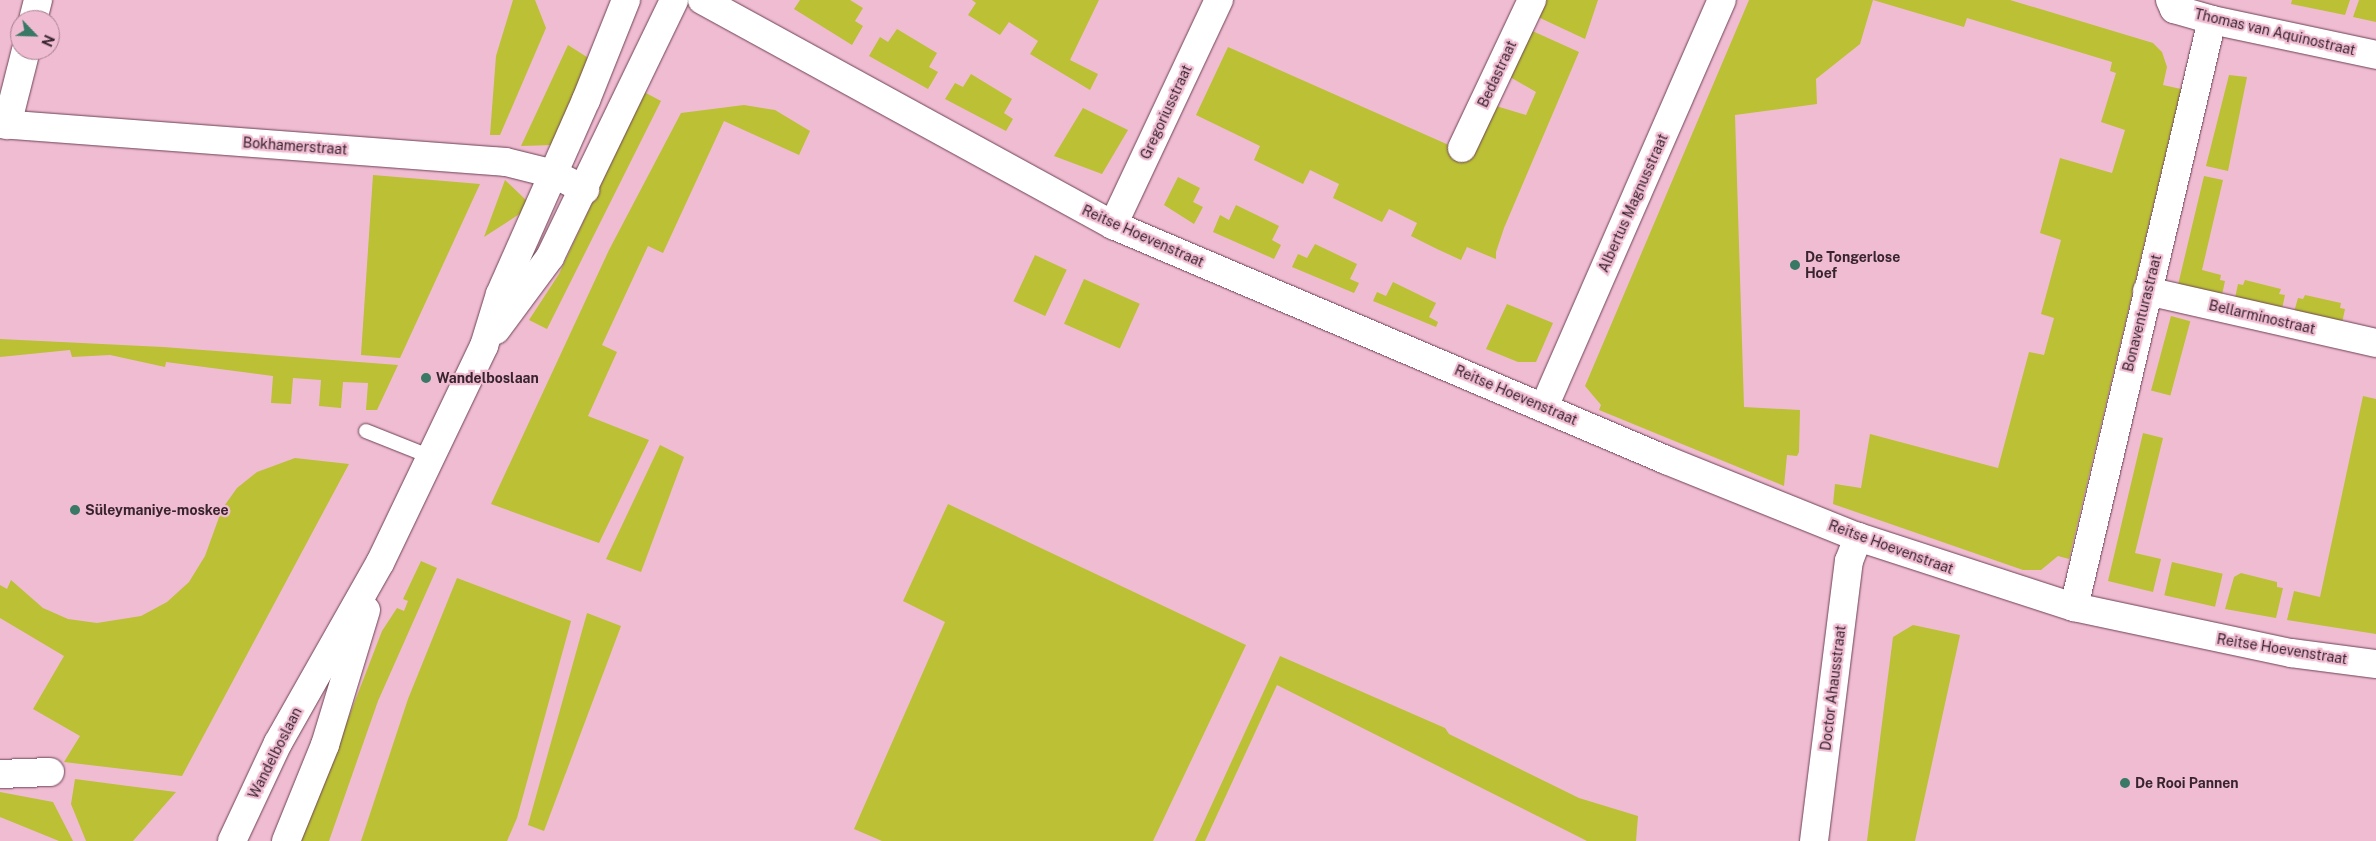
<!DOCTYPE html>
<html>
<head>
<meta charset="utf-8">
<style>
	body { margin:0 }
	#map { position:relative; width:2376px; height:841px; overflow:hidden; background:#f0bcd2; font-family:"Public Sans",sans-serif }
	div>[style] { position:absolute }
	.green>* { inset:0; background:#bbc035; transform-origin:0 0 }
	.roads { filter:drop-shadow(0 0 1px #6d4255) drop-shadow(0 0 1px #6d4255) }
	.service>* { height:14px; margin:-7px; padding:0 7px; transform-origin:7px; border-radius:7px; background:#fff }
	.minor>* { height:28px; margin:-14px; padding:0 14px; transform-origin:14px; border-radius:14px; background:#fff }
	.tertiary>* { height:28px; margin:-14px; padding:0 14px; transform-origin:14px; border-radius:14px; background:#fff }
	.dots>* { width:14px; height:14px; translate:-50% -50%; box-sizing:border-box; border:2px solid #f0bcd2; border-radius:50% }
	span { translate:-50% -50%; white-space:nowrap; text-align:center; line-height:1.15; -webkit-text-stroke:4.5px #f0bcd2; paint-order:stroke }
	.street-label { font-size:14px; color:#38242d }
	.poi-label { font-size:14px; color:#38242d; font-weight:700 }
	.left { translate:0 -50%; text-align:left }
	.north { position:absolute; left:10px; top:10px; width:50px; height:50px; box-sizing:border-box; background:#f0bcd2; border:1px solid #a67f90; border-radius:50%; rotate:114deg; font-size:14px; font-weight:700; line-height:20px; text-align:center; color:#38242d }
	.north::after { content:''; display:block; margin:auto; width:18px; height:22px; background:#397865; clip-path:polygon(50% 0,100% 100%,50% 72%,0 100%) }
</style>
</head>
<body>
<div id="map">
	<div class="green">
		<div style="clip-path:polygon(513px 0,535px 0,546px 28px,500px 135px,490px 135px,496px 56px)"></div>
		<div style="clip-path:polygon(800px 0,850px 0,863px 8px,855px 21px,863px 26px,852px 45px,794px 9px)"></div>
		<div style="clip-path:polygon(972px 0,1099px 0,1070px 60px,1098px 74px,1090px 90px,1030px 54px,1038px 41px,1009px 22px,1000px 35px,968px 15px,976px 3px)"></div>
		<div style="clip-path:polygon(1546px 0,1598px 0,1585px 39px,1538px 17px)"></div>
		<div style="clip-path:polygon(1749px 0,2010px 0,2153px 43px,2162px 52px,2167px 67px,2163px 85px,2181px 89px,2069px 559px,2058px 556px,2041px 570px,2023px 570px,1833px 504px,1835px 484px,1861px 488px,1870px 434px,1998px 468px,2029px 352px,2044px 355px,2054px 318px,2041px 314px,2061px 240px,2040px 233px,2060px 158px,2112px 173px,2125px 130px,2101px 122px,2116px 73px,2110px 71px,2112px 62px,1967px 18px,1964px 27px,1873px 0,1860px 44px,1816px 79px,1817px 104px,1735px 115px,1744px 407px,1800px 410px,1799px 452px,1797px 456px,1787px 455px,1784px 486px,1599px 410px,1601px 405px,1585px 386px)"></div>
		<div style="clip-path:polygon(2292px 0,2350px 0,2345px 15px,2291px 4px)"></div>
		<div style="clip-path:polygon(2359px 0,2376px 0,2376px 22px,2353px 17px)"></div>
		<div style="clip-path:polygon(897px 29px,937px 53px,929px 67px,938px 72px,928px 89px,869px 56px,880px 37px,888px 42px)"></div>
		<div style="clip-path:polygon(1528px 29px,1579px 52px,1504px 228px,1496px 252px,1496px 259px,1503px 262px,1467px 247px,1461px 260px,1437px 249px,1411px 236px,1417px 223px,1389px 209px,1382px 222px,1333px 198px,1339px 184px,1310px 170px,1303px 184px,1254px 160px,1260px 146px,1196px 115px,1228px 47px,1469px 154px,1496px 106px,1526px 115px,1536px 92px,1510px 77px)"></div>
		<div style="clip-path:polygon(568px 45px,590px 59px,552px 145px,521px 146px)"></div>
		<div style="clip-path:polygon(971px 74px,1012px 99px,1004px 113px,1013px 119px,1006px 131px,945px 99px,955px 83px,963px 87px)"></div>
		<div style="clip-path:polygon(2229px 75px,2247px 77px,2228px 171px,2206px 166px)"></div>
		<div style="clip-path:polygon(644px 92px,661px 101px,547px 329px,529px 320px,559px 274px)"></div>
		<div style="clip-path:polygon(744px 105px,775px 110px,810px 131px,799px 155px,724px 121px,663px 253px,648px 246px,602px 345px,617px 352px,588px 416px,649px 440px,599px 543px,491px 504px,609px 250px,681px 113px)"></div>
		<div style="clip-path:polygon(1083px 108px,1128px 130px,1102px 174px,1054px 156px)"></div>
		<div style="clip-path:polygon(373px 175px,480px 184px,400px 358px,361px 355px)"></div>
		<div style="clip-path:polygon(2204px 176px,2223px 180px,2202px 270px,2221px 275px,2220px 280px,2225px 281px,2222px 295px,2178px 285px)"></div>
		<div style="clip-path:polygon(1178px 177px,1200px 188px,1193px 202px,1203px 207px,1194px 224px,1164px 205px)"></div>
		<div style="clip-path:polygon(505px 180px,528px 202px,521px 213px,484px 237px)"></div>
		<div style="clip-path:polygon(1236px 205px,1279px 226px,1272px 240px,1281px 245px,1274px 259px,1213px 232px,1220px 215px,1229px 220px)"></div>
		<div style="clip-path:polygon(1315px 244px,1357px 264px,1350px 279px,1359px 283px,1354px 293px,1292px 267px,1298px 254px,1307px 258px)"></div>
		<div style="left:1035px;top:255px;width:35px;height:51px;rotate:25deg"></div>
		<div style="left:1084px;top:279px;width:61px;height:49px;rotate:24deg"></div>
		<div style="clip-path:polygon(2245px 280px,2281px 289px,2279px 294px,2285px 295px,2282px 309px,2235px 298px,2238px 284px,2243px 285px)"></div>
		<div style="clip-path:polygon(1393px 282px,1436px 303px,1429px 317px,1438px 322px,1436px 327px,1373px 301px,1377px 292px,1386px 296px)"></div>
		<div style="clip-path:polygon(2305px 295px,2341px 303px,2340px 308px,2345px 309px,2342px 323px,2294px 312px,2298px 298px,2303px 299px)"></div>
		<div style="clip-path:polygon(1507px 304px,1553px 323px,1536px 362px,1518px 362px,1486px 349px)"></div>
		<div style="left:2171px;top:316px;width:20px;height:77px;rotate:15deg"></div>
		<div style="clip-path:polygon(0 339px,163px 347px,398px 365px,377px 410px,366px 410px,368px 383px,343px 382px,341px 408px,319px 406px,321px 380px,293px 378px,291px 404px,271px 403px,273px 376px,166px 362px,165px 367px,110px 355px,72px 357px,70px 350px,0 357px)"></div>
		<div style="clip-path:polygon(2363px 396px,2376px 399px,2376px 634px,2287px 620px,2294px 591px,2320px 597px)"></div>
		<div style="clip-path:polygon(2143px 433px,2163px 438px,2135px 553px,2161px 559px,2153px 592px,2108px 581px)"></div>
		<div style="clip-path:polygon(660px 445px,684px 457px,641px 572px,606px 559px)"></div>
		<div style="clip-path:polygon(295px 458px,349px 464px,182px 776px,64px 762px,80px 736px,33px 709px,64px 656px,0 618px,0 585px,7px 589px,11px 580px,43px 608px,68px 619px,97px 623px,141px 616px,167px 602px,189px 582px,205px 556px,222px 509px,237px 488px,257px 472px)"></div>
		<div style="clip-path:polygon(948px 504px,1246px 645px,1153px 841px,882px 841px,854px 829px,945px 622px,903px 601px)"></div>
		<div style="clip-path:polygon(421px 561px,437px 568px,378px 701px,329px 841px,301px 841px,382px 631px,397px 608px,404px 611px,408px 601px,403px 599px)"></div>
		<div style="left:2172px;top:562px;width:52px;height:34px;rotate:13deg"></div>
		<div style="clip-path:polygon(2241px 573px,2277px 582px,2277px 587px,2283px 588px,2276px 618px,2225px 609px,2234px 577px)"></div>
		<div style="clip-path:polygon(457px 578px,571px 621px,517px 818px,507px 841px,361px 841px,408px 699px)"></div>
		<div style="clip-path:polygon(587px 613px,621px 626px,544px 831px,528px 825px)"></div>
		<div style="clip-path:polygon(1913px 625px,1960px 635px,1915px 841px,1867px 841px,1893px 637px)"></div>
		<div style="clip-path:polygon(1280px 656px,1445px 728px,1449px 734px,1579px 798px,1638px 816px,1636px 841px,1587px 841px,1277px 685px,1205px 841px,1195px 841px)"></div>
		<div style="clip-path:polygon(75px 779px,128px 786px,176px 792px,133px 841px,86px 841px,71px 804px)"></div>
		<div style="clip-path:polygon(0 792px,53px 802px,73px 841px,59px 841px,0 817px)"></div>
	</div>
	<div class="roads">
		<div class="service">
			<div style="left:366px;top:431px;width:70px;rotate:21.8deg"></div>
		</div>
		<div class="minor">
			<div style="left:702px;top:0;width:469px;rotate:28.7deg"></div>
			<div style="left:1113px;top:225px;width:601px;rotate:23.02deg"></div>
			<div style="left:1666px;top:460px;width:207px;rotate:21.9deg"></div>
			<div style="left:1858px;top:537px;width:227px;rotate:18deg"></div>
			<div style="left:2074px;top:607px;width:222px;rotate:12deg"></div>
			<div style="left:2291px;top:653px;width:86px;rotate:7.4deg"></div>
			<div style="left:2170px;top:0;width:10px;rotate:66deg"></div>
			<div style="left:2174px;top:9px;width:40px;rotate:16deg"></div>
			<div style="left:2212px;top:20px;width:168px;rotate:12deg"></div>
			<div style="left:33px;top:20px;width:21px;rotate:-76deg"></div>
			<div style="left:0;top:124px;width:507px;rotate:4.29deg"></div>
			<div style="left:506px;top:162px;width:49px;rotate:14deg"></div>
			<div style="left:554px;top:174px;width:35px;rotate:27deg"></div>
			<div style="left:7px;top:125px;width:77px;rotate:-75.8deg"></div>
			<div style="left:1462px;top:148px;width:164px;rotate:-64.7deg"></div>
			<div style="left:1113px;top:225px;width:249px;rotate:-64.8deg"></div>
			<div style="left:2147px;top:291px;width:235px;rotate:12.8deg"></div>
			<div style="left:1544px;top:407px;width:444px;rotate:-66.4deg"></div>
			<div style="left:2074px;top:607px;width:603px;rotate:-76.77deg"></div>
			<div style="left:0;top:774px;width:50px;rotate:-2.3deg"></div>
			<div style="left:1814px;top:841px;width:282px;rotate:-82.9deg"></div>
			<div style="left:1849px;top:561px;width:26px;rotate:-69deg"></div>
		</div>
		<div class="tertiary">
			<div style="left:496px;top:330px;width:91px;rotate:-53.5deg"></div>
			<div style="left:550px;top:257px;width:285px;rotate:-64.2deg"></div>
			<div style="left:232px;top:841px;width:108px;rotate:-64.9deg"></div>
			<div style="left:278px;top:743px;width:207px;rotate:-60.5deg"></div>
			<div style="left:380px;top:563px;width:241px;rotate:-64.4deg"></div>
			<div style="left:484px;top:346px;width:54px;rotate:-72.9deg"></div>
			<div style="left:500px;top:294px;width:212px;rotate:-66.1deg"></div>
			<div style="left:586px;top:100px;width:108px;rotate:-68.2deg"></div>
			<div style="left:286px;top:841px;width:104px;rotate:-67.9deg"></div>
			<div style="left:325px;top:745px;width:141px;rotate:-73.1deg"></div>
		</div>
	</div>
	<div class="dots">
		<div style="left:1795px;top:265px;background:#397865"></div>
		<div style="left:426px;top:378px;background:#397865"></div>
		<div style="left:75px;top:510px;background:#397865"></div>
		<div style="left:2125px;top:783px;background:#397865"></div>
	</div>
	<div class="street-label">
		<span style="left:2275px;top:32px;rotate:13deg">Thomas van Aquinostraat</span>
		<span style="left:1497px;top:74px;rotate:-65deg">Bedastraat</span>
		<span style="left:1166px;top:112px;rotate:-65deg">Gregoriusstraat</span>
		<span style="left:295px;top:146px;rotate:4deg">Bokhamerstraat</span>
		<span style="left:1633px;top:203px;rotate:-66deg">Albertus Magnusstraat</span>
		<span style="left:1143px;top:236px;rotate:24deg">Reitse Hoevenstraat</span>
		<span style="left:2142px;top:313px;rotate:-76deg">Bonaventurastraat</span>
		<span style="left:2262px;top:317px;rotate:13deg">Bellarminostraat</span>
		<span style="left:1516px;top:395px;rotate:23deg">Reitse Hoevenstraat</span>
		<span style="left:1891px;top:547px;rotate:20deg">Reitse Hoevenstraat</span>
		<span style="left:2282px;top:649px;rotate:9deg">Reitse Hoevenstraat</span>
		<span style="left:1833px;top:688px;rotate:-83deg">Doctor Ahausstraat</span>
		<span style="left:275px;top:753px;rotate:-63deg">Wandelboslaan</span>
	</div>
	<div class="poi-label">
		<span class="left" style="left:1805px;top:265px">De Tongerlose<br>Hoef</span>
		<span class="left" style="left:436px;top:378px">Wandelboslaan</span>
		<span class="left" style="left:85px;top:510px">Süleymaniye-moskee</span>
		<span class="left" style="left:2135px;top:783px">De Rooi Pannen</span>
	</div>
	<div class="north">N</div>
</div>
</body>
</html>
